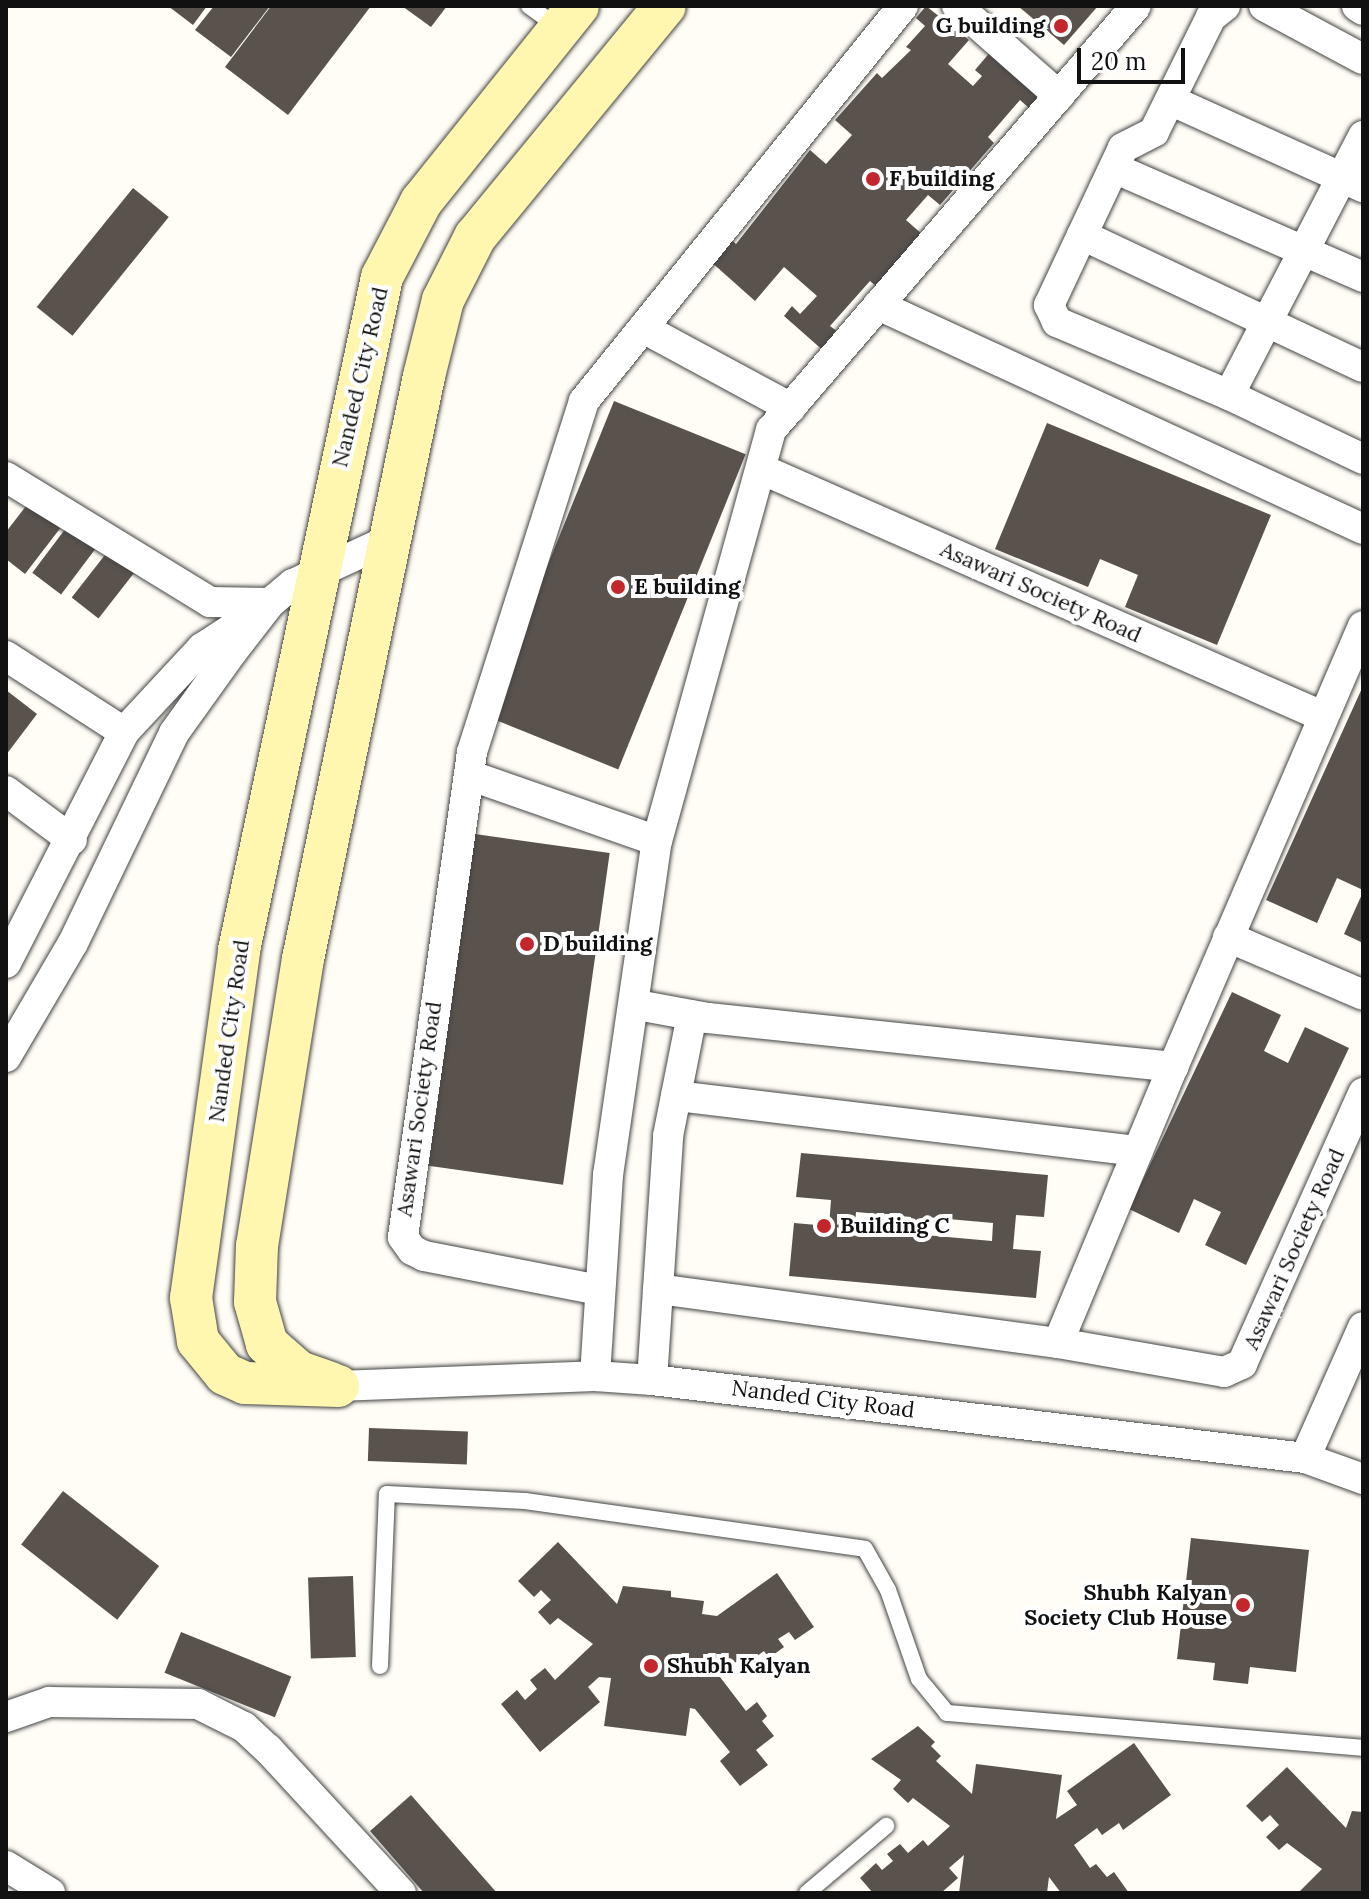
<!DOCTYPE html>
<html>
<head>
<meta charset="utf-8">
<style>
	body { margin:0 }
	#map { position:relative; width:1369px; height:1899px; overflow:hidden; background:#fffdf5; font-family:Lora,serif }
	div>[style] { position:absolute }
	.building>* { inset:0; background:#5a524d; transform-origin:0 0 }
	.roads { filter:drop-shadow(0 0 2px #444) drop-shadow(0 0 2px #444) }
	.lane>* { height:16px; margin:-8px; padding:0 8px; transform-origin:8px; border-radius:8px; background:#fff }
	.street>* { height:30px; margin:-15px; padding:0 15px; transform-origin:15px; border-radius:15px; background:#fff }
	.secondary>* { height:42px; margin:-21px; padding:0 21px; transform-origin:21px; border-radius:21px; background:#fff6b0 }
	.dots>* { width:22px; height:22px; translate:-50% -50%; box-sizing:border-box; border:4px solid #fff; border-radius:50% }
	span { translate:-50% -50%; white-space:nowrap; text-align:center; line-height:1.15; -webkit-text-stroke:8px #fff; paint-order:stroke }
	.poi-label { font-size:22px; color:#111; font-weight:700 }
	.right { translate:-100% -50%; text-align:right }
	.left { translate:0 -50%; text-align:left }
	.street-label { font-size:22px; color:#111 }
	.frame { position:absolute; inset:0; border:8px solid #111; pointer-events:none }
	.scale { position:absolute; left:1077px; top:48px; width:108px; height:36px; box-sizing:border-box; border:4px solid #111; border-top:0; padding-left:10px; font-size:24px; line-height:28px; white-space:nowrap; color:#111; -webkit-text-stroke:6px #fff; paint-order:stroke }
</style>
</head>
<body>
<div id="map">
	<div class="building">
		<div style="clip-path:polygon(168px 6px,207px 6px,193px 25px)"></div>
		<div style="clip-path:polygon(214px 6px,270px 6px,231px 57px,195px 30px)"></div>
		<div style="clip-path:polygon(271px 6px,371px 6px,288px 115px,225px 67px)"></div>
		<div style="clip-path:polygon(402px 6px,447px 6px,431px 27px)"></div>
		<div style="clip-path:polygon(926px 6px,969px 40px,948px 64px,973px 86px,982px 76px,975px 70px,992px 50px,1041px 93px,1029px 108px,1020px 100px,988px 137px,994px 143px,940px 205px,928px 195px,906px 220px,923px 235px,877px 287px,870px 281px,830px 326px,842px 335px,826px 353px,784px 316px,792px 306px,800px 314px,817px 296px,784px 267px,755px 301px,709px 260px,729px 238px,736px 244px,810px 150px,826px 164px,852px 135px,835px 120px,877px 73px,882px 78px,911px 50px,906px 47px,925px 26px,916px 18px)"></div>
		<div style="clip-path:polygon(1018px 6px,1098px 6px,1064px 45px)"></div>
		<div style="left:133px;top:188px;width:46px;height:153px;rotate:39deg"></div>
		<div style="left:614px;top:401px;width:142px;height:340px;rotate:22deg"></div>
		<div style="clip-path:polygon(1047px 423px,1271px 515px,1217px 645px,1125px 607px,1138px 575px,1100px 559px,1088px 587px,995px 549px)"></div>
		<div style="clip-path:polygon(33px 497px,65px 522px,25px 574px,6px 559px,6px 532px)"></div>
		<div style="left:69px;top:524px;width:36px;height:61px;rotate:37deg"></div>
		<div style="left:108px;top:551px;width:34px;height:59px;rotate:38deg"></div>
		<div style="clip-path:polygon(1363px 686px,1363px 890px,1337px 878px,1317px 923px,1266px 900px)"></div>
		<div style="clip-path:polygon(6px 690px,37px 714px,6px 755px)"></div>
		<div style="left:475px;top:834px;width:136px;height:335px;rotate:8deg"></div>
		<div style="clip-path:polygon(1363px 892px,1363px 943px,1344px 934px)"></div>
		<div style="clip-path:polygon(1232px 992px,1281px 1015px,1264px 1051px,1288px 1063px,1305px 1027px,1349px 1048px,1246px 1265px,1205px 1245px,1221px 1212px,1194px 1199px,1179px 1233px,1129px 1209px)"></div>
		<div style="clip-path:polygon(evenodd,801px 1153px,1048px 1175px,1044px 1217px,1016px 1215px,1013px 1249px,1041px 1251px,1036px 1298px,789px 1276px,794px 1223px,829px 1226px,831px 1200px,796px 1197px,801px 1153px,856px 1212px,911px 1217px,910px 1231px,855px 1226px,856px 1212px,801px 1153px,926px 1217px,993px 1223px,992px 1241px,925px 1235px,926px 1217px)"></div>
		<div style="left:369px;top:1428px;width:99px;height:33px;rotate:2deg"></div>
		<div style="left:63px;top:1491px;width:122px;height:68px;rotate:38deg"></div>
		<div style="clip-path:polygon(1191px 1538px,1309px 1550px,1296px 1672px,1250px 1667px,1248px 1684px,1213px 1680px,1215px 1663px,1177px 1659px)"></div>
		<div style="clip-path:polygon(558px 1542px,617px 1604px,623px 1586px,671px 1591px,671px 1597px,704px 1601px,702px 1614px,717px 1616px,777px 1573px,814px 1627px,795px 1640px,789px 1632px,778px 1639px,784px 1647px,769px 1658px,764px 1651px,746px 1664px,741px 1657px,720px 1677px,746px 1711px,757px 1702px,767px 1716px,762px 1721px,774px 1736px,756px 1750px,768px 1765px,740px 1786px,720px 1761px,730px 1752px,695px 1709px,690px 1708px,686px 1736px,604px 1726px,611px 1678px,599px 1677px,588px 1687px,600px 1702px,540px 1752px,501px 1704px,517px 1690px,525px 1700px,537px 1689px,530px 1680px,545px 1668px,555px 1680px,593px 1644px,558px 1618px,550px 1625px,538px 1612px,551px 1600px,541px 1590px,534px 1597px,518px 1581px)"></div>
		<div style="left:353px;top:1576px;width:81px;height:45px;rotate:88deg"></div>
		<div style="left:181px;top:1632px;width:119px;height:44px;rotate:22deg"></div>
		<div style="clip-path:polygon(918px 1726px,935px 1742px,931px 1746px,941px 1756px,936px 1761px,972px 1794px,976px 1764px,1062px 1775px,1056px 1819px,1077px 1805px,1067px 1791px,1134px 1743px,1171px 1795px,1123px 1830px,1119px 1823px,1102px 1835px,1097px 1828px,1074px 1845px,1090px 1868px,1096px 1864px,1107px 1877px,1114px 1872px,1129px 1893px,1061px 1893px,1049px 1877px,1047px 1893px,959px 1893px,964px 1855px,949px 1868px,958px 1878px,941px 1893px,873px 1893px,860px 1878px,876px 1863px,882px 1870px,893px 1861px,887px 1854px,900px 1844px,908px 1853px,923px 1840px,928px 1846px,950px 1826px,913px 1798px,908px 1803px,893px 1789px,901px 1780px,871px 1759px)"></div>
		<div style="clip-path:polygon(1287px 1767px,1346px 1828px,1352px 1811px,1363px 1812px,1363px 1893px,1298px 1893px,1322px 1869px,1287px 1843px,1279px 1850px,1266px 1837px,1279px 1825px,1270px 1815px,1262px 1822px,1246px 1806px)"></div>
		<div style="clip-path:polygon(411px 1795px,497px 1893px,424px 1893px,370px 1831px)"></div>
	</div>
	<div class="roads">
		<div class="lane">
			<div style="left:529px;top:6px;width:36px;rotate:36deg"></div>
			<div style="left:380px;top:1666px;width:172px;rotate:-87.7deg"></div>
			<div style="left:387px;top:1494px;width:138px;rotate:2.9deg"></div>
			<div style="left:525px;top:1501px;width:343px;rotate:8deg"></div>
			<div style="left:865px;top:1549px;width:47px;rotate:60.7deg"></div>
			<div style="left:888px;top:1590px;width:94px;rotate:70.8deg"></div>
			<div style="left:919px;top:1679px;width:44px;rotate:50.5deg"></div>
			<div style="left:947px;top:1713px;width:417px;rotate:4.8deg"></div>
			<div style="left:807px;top:1893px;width:104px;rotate:-40.3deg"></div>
		</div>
		<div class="street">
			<div style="left:957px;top:6px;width:136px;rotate:41.4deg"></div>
			<div style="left:1225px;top:6px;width:18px;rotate:142deg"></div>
			<div style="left:1211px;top:17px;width:128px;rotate:116.4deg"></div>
			<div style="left:1154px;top:132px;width:35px;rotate:153deg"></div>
			<div style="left:1123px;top:148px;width:174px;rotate:115.2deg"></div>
			<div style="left:1049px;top:305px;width:19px;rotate:65deg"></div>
			<div style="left:1057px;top:322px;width:187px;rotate:23deg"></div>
			<div style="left:1229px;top:395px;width:292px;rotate:-62.6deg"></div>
			<div style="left:1264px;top:6px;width:112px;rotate:28.2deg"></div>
			<div style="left:1357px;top:6px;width:7px;rotate:34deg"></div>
			<div style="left:1170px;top:100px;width:212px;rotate:24.3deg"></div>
			<div style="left:1114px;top:168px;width:272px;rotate:23.6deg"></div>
			<div style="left:1082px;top:235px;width:310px;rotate:25.2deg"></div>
			<div style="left:878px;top:305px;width:534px;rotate:24.79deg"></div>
			<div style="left:643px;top:328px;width:168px;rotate:28.4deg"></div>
			<div style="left:1229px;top:395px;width:148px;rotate:25.5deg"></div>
			<div style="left:761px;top:469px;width:613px;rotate:23.76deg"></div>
			<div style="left:6px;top:477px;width:239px;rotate:31.5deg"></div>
			<div style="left:210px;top:602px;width:60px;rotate:1deg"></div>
			<div style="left:6px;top:656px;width:140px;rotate:32.8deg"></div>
			<div style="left:469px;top:775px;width:199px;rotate:19.3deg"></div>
			<div style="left:6px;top:791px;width:82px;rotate:36.6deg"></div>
			<div style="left:1228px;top:937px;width:147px;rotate:23.2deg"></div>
			<div style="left:6px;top:963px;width:259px;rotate:-62.9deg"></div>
			<div style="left:124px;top:732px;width:115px;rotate:-47.1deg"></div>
			<div style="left:202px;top:648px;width:55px;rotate:-33.1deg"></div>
			<div style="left:637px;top:1005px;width:72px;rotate:10.4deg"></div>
			<div style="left:708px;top:1018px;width:468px;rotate:6deg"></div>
			<div style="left:1173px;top:1067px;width:480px;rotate:-66.7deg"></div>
			<div style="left:6px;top:1057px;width:132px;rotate:-59.6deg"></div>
			<div style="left:73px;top:943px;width:233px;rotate:-64.3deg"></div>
			<div style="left:174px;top:733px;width:100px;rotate:-54.4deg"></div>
			<div style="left:232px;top:652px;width:62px;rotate:-52.2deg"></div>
			<div style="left:270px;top:603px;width:30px;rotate:-40deg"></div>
			<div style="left:293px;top:584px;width:108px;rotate:-24.7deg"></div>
			<div style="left:676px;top:1096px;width:465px;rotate:6.8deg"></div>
			<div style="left:658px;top:1289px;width:404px;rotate:7.7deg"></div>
			<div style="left:1058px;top:1343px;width:299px;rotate:-67.4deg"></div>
			<div style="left:599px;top:1290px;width:178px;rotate:-169deg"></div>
			<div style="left:424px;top:1256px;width:13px;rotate:-153deg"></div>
			<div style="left:412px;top:1250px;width:16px;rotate:-125deg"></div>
			<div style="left:403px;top:1237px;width:490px;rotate:-81.9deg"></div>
			<div style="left:472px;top:752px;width:368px;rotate:-72.3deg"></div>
			<div style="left:584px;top:401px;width:508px;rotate:-51.08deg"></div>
			<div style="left:1058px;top:1343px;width:169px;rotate:9.9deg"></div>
			<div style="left:1224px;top:1372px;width:20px;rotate:-24deg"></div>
			<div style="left:1242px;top:1364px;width:297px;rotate:-65.9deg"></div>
			<div style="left:595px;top:1376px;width:201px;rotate:-86.3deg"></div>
			<div style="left:608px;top:1175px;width:338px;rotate:-81.7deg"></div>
			<div style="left:657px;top:841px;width:427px;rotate:-74.5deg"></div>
			<div style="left:771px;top:430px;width:559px;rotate:-49.28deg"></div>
			<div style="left:652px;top:1380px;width:245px;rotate:-86.2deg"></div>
			<div style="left:668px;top:1136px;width:123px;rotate:-78.8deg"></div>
			<div style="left:338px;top:1386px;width:257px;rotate:-2.2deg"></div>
			<div style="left:595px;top:1376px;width:57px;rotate:4deg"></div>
			<div style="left:652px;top:1380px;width:658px;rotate:6.81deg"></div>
			<div style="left:1305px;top:1458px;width:62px;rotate:19.9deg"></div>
			<div style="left:1305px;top:1458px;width:143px;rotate:-66.1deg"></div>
			<div style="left:6px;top:1717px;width:46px;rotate:-19.2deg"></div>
			<div style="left:49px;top:1702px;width:149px;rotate:0.8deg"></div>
			<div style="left:198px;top:1704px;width:51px;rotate:26.6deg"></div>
			<div style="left:244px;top:1727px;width:33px;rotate:43deg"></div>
			<div style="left:268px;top:1749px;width:196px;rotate:47.3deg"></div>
			<div style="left:6px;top:1866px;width:52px;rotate:31.5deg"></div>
		</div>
		<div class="secondary">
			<div style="left:331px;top:1383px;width:34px;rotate:-161deg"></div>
			<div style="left:299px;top:1372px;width:43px;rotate:-138.8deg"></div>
			<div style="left:267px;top:1344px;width:44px;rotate:-105.9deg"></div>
			<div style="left:255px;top:1302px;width:56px;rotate:-88deg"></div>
			<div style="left:257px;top:1246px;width:291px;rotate:-80.9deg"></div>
			<div style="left:303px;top:959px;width:595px;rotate:-78.27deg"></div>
			<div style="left:424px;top:376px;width:78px;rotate:-76deg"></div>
			<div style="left:443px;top:300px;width:71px;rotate:-63.1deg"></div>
			<div style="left:475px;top:237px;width:299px;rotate:-50.6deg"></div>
			<div style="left:338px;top:1386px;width:93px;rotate:-178.2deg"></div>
			<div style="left:245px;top:1383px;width:22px;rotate:-156deg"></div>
			<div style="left:225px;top:1374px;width:43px;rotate:-129.3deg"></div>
			<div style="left:198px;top:1341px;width:44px;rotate:-99.2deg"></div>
			<div style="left:191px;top:1298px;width:351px;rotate:-82.1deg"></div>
			<div style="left:239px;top:950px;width:688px;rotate:-78deg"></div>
			<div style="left:382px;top:277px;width:85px;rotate:-62.5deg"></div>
			<div style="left:421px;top:202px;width:251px;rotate:-51.3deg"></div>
		</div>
	</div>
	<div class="dots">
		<div style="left:1061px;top:26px;background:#c4262e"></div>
		<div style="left:873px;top:179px;background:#c4262e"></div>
		<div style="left:618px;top:587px;background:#c4262e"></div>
		<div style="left:527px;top:944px;background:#c4262e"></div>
		<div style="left:824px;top:1226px;background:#c4262e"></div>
		<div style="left:1243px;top:1605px;background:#c4262e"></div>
		<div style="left:651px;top:1666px;background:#c4262e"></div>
	</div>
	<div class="poi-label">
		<span class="right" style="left:1045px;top:26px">G building</span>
		<span class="left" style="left:889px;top:179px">F building</span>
		<span class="left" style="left:634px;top:587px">E building</span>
		<span class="left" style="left:543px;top:944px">D building</span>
		<span class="left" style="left:840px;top:1226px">Building C</span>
		<span class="right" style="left:1227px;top:1605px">Shubh Kalyan<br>Society Club House</span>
		<span class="left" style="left:667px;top:1666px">Shubh Kalyan</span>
	</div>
	<div class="street-label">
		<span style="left:360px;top:377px;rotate:-77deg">Nanded City Road</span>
		<span style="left:1041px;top:592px;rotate:24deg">Asawari Society Road</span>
		<span style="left:229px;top:1031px;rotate:-82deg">Nanded City Road</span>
		<span style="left:419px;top:1109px;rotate:-82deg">Asawari Society Road</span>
		<span style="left:1294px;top:1249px;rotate:-66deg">Asawari Society Road</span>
		<span style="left:823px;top:1399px;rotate:7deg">Nanded City Road</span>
	</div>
	<div class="frame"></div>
	<div class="scale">20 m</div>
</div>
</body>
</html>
